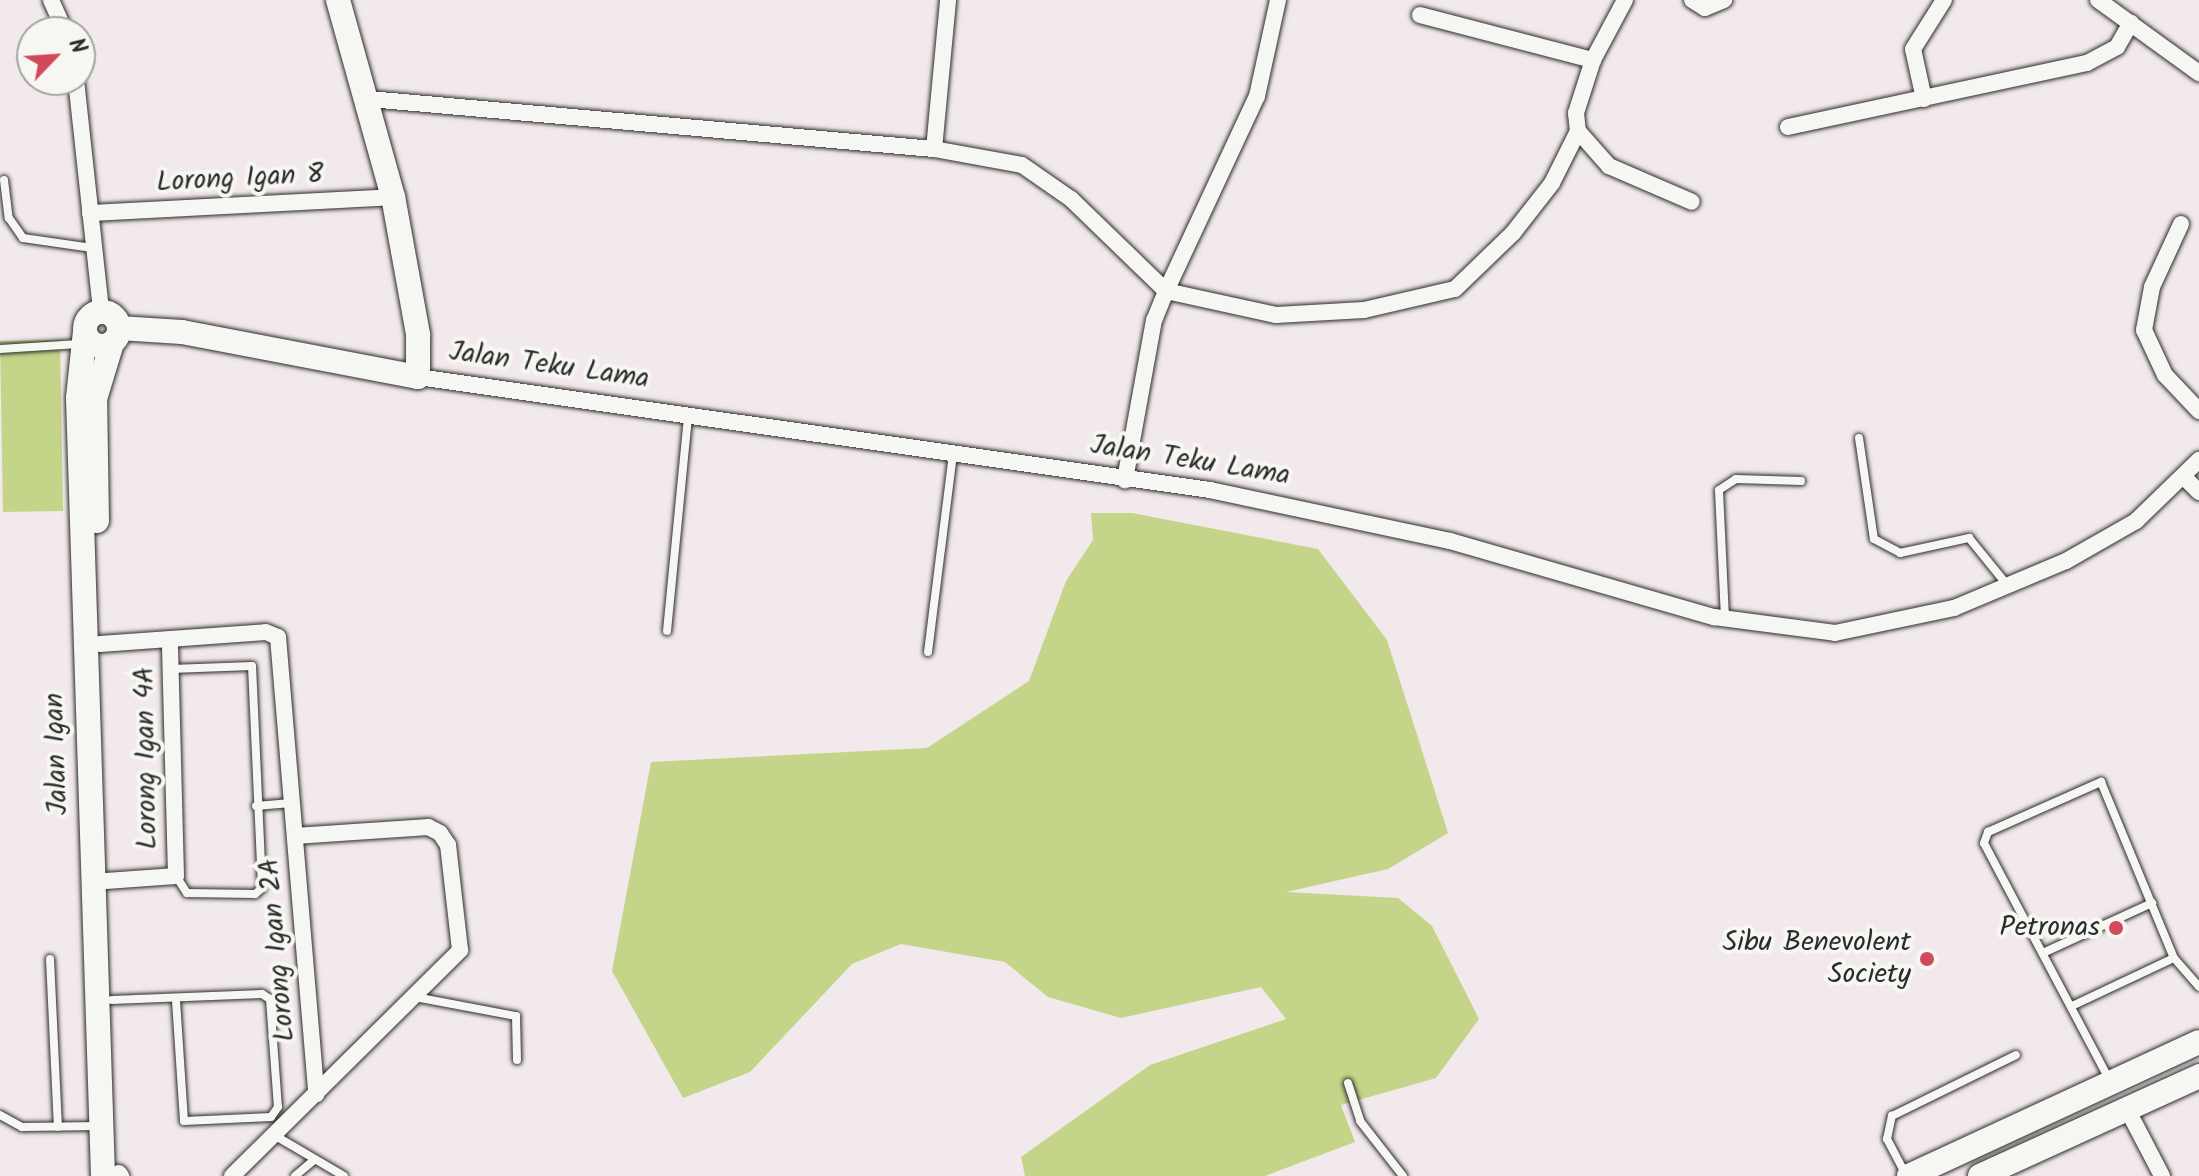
<!DOCTYPE html>
<html>
<head>
<meta charset="utf-8">
<style>
	body { margin:0 }
	#map { position:relative; width:2199px; height:1176px; overflow:hidden; background:#f2e9ec; font-family:Kalam,sans-serif }
	div>[style] { position:absolute }
	.green>* { inset:0; background:#c4d488; transform-origin:0 0 }
	.roads { filter:drop-shadow(0 0 2px #2b2b2b) drop-shadow(0 0 2px #2b2b2b) }
	.lane>* { height:8px; margin:-4px; padding:0 4px; transform-origin:4px; border-radius:4px; background:#f6f6f2 }
	.street>* { height:16px; margin:-8px; padding:0 8px; transform-origin:8px; border-radius:8px; background:#f6f6f2 }
	.secondary>* { height:24px; margin:-12px; padding:0 12px; transform-origin:12px; border-radius:12px; background:#f6f6f2 }
	.secondary>.ring { margin:-12px; padding:0; box-sizing:content-box; background:none; border:24px solid #f6f6f2; border-radius:50% }
	.dots>* { width:22px; height:22px; translate:-50% -50%; box-sizing:border-box; border:4px solid #f6f6f2; border-radius:50% }
	span { translate:-50% -50%; white-space:nowrap; text-align:center; line-height:1.15; -webkit-text-stroke:8px #f6f6f2; paint-order:stroke }
	.street-label { font-size:28px; color:#2b2b2b }
	.poi-label { font-size:28px; color:#2b2b2b }
	.right { translate:-100% -50%; text-align:right }
	.north { position:absolute; left:16px; top:16px; width:80px; height:80px; box-sizing:border-box; background:#f6f6f2; border:2px solid #a5a5a2; border-radius:50%; rotate:65deg; font-size:22px; font-weight:700; line-height:32px; text-align:center; color:#2b2b2b }
	.north::after { content:''; display:block; margin:auto; width:28px; height:36px; background:#d1495b; clip-path:polygon(50% 0,100% 100%,50% 72%,0 100%) }
</style>
</head>
<body>
<div id="map">
	<div class="green">
		<div style="left:60px;top:340px;width:171px;height:60px;rotate:89deg"></div>
		<div style="clip-path:polygon(1091px 513px,1132px 513px,1318px 549px,1387px 640px,1448px 833px,1388px 869px,1286px 892px,1398px 898px,1432px 926px,1479px 1019px,1436px 1078px,1341px 1105px,1355px 1142px,1265px 1176px,1025px 1176px,1021px 1157px,1150px 1065px,1286px 1019px,1261px 987px,1121px 1018px,1048px 997px,1005px 962px,901px 944px,852px 964px,750px 1072px,683px 1098px,612px 971px,651px 762px,927px 748px,1029px 681px,1066px 581px,1093px 540px)"></div>
	</div>
	<div class="roads">
		<div class="lane">
			<div style="left:4px;top:180px;width:38px;rotate:83deg"></div>
			<div style="left:9px;top:218px;width:24px;rotate:55deg"></div>
			<div style="left:23px;top:238px;width:70px;rotate:8.2deg"></div>
			<div style="left:0;top:349px;width:79px;rotate:-3.6deg"></div>
			<div style="left:1859px;top:438px;width:102px;rotate:81.6deg"></div>
			<div style="left:1874px;top:539px;width:30px;rotate:28deg"></div>
			<div style="left:1900px;top:553px;width:71px;rotate:-12.3deg"></div>
			<div style="left:1969px;top:538px;width:62px;rotate:50.9deg"></div>
			<div style="left:1725px;top:618px;width:128px;rotate:-92.7deg"></div>
			<div style="left:1719px;top:490px;width:20px;rotate:-33deg"></div>
			<div style="left:1736px;top:479px;width:65px;rotate:1.8deg"></div>
			<div style="left:667px;top:631px;width:215px;rotate:-84.4deg"></div>
			<div style="left:928px;top:652px;width:199px;rotate:-82.8deg"></div>
			<div style="left:171px;top:669px;width:81px;rotate:-2.1deg"></div>
			<div style="left:252px;top:666px;width:222px;rotate:87.4deg"></div>
			<div style="left:262px;top:888px;width:9px;rotate:139deg"></div>
			<div style="left:255px;top:894px;width:68px;rotate:-179.2deg"></div>
			<div style="left:187px;top:893px;width:20px;rotate:-123deg"></div>
			<div style="left:256px;top:806px;width:35px;rotate:-5deg"></div>
			<div style="left:2045px;top:952px;width:118px;rotate:-24.6deg"></div>
			<div style="left:50px;top:959px;width:168px;rotate:87.3deg"></div>
			<div style="left:415px;top:997px;width:103px;rotate:10.7deg"></div>
			<div style="left:516px;top:1016px;width:44px;rotate:88.7deg"></div>
			<div style="left:112px;top:1000px;width:150px;rotate:-2.3deg"></div>
			<div style="left:262px;top:994px;width:9px;rotate:32deg"></div>
			<div style="left:270px;top:999px;width:108px;rotate:85.8deg"></div>
			<div style="left:278px;top:1107px;width:12px;rotate:125deg"></div>
			<div style="left:271px;top:1117px;width:87px;rotate:177.4deg"></div>
			<div style="left:184px;top:1121px;width:122px;rotate:-93.8deg"></div>
			<div style="left:2074px;top:1005px;width:110px;rotate:-25.2deg"></div>
			<div style="left:2110px;top:1081px;width:269px;rotate:-117.9deg"></div>
			<div style="left:1984px;top:843px;width:12px;rotate:-70deg"></div>
			<div style="left:1988px;top:832px;width:124px;rotate:-23.9deg"></div>
			<div style="left:2101px;top:782px;width:191px;rotate:67.5deg"></div>
			<div style="left:2174px;top:958px;width:38px;rotate:49deg"></div>
			<div style="left:1348px;top:1083px;width:40px;rotate:72deg"></div>
			<div style="left:1360px;top:1121px;width:70px;rotate:52deg"></div>
			<div style="left:0;top:1115px;width:25px;rotate:29deg"></div>
			<div style="left:22px;top:1127px;width:78px;rotate:-0.7deg"></div>
			<div style="left:274px;top:1135px;width:81px;rotate:30.4deg"></div>
			<div style="left:1906px;top:1175px;width:41px;rotate:-117.8deg"></div>
			<div style="left:1887px;top:1139px;width:24px;rotate:-78deg"></div>
			<div style="left:1892px;top:1116px;width:138px;rotate:-26.2deg"></div>
			<div style="left:295px;top:1176px;width:25px;rotate:-40deg"></div>
		</div>
		<div class="street">
			<div style="left:51px;top:0;width:35px;rotate:66deg"></div>
			<div style="left:1278px;top:0;width:98px;rotate:102.3deg"></div>
			<div style="left:1257px;top:96px;width:215px;rotate:115deg"></div>
			<div style="left:1166px;top:291px;width:113px;rotate:12.3deg"></div>
			<div style="left:1276px;top:315px;width:88px;rotate:-3.3deg"></div>
			<div style="left:1364px;top:310px;width:93px;rotate:-13deg"></div>
			<div style="left:1455px;top:289px;width:81px;rotate:-44deg"></div>
			<div style="left:1513px;top:233px;width:63px;rotate:-52deg"></div>
			<div style="left:1552px;top:183px;width:58px;rotate:-63.4deg"></div>
			<div style="left:1625px;top:0;width:68px;rotate:118.1deg"></div>
			<div style="left:1593px;top:60px;width:56px;rotate:107.8deg"></div>
			<div style="left:1576px;top:113px;width:18px;rotate:84deg"></div>
			<div style="left:1578px;top:131px;width:47px;rotate:48.5deg"></div>
			<div style="left:1609px;top:166px;width:90px;rotate:23.4deg"></div>
			<div style="left:1692px;top:0;width:15px;rotate:32deg"></div>
			<div style="left:1705px;top:8px;width:21px;rotate:-23deg"></div>
			<div style="left:2098px;top:0;width:125px;rotate:35.9deg"></div>
			<div style="left:1420px;top:15px;width:179px;rotate:14.6deg"></div>
			<div style="left:76px;top:80px;width:233px;rotate:83.8deg"></div>
			<div style="left:369px;top:99px;width:567px;rotate:5.06deg"></div>
			<div style="left:934px;top:149px;width:89px;rotate:10.3deg"></div>
			<div style="left:1022px;top:165px;width:60px;rotate:34.8deg"></div>
			<div style="left:1071px;top:199px;width:132px;rotate:44.1deg"></div>
			<div style="left:1166px;top:291px;width:31px;rotate:112deg"></div>
			<div style="left:1154px;top:320px;width:163px;rotate:100.3deg"></div>
			<div style="left:1924px;top:99px;width:51px;rotate:-102.4deg"></div>
			<div style="left:1913px;top:49px;width:58px;rotate:-57.7deg"></div>
			<div style="left:1788px;top:127px;width:306px;rotate:-12.1deg"></div>
			<div style="left:2087px;top:63px;width:34px;rotate:-28deg"></div>
			<div style="left:2117px;top:47px;width:28px;rotate:-60deg"></div>
			<div style="left:934px;top:149px;width:150px;rotate:-84.6deg"></div>
			<div style="left:90px;top:213px;width:303px;rotate:-3deg"></div>
			<div style="left:2181px;top:224px;width:69px;rotate:114.7deg"></div>
			<div style="left:2152px;top:287px;width:44px;rotate:100.5deg"></div>
			<div style="left:2144px;top:330px;width:50px;rotate:65deg"></div>
			<div style="left:2165px;top:375px;width:50px;rotate:46.6deg"></div>
			<div style="left:418px;top:377px;width:800px;rotate:8.12deg"></div>
			<div style="left:1210px;top:490px;width:245px;rotate:12deg"></div>
			<div style="left:1450px;top:541px;width:275px;rotate:16.1deg"></div>
			<div style="left:1714px;top:617px;width:122px;rotate:7.5deg"></div>
			<div style="left:1835px;top:633px;width:122px;rotate:-11.9deg"></div>
			<div style="left:1954px;top:608px;width:121px;rotate:-22.8deg"></div>
			<div style="left:2066px;top:561px;width:81px;rotate:-29.7deg"></div>
			<div style="left:2136px;top:521px;width:88px;rotate:-44.1deg"></div>
			<div style="left:2185px;top:478px;width:20px;rotate:45deg"></div>
			<div style="left:100px;top:644px;width:166px;rotate:-4.1deg"></div>
			<div style="left:266px;top:632px;width:13px;rotate:23deg"></div>
			<div style="left:278px;top:637px;width:459px;rotate:85.2deg"></div>
			<div style="left:106px;top:881px;width:70px;rotate:-4.1deg"></div>
			<div style="left:176px;top:876px;width:237px;rotate:-91.5deg"></div>
			<div style="left:2126px;top:1107px;width:78px;rotate:62.4deg"></div>
			<div style="left:119px;top:1173px;width:4px;rotate:56deg"></div>
			<div style="left:232px;top:1176px;width:321px;rotate:-44.7deg"></div>
			<div style="left:460px;top:950px;width:106px;rotate:-96.5deg"></div>
			<div style="left:448px;top:845px;width:14px;rotate:-124deg"></div>
			<div style="left:440px;top:833px;width:13px;rotate:-153deg"></div>
			<div style="left:428px;top:827px;width:133px;rotate:176.1deg"></div>
		</div>
		<div class="secondary">
			<div class="ring" style="left:85px;top:312px;width:10px;height:10px"></div>
			<div style="left:119px;top:328px;width:63px;rotate:3.6deg"></div>
			<div style="left:182px;top:332px;width:240px;rotate:10.8deg"></div>
			<div style="left:418px;top:377px;width:43px;rotate:-90deg"></div>
			<div style="left:418px;top:334px;width:139px;rotate:-100.3deg"></div>
			<div style="left:393px;top:197px;width:205px;rotate:-105.6deg"></div>
			<div style="left:85px;top:331px;width:67px;rotate:96deg"></div>
			<div style="left:78px;top:398px;width:778px;rotate:88.16deg"></div>
			<div style="left:97px;top:521px;width:122px;rotate:-90.9deg"></div>
			<div style="left:95px;top:399px;width:59px;rotate:-73.1deg"></div>
			<div style="left:1909px;top:1176px;width:319px;rotate:-24.8deg"></div>
			<div style="left:1980px;top:1176px;width:241px;rotate:-24.5deg"></div>
		</div>
	</div>
	<div class="dots">
		<div style="left:2116px;top:928px;background:#d1495b"></div>
		<div style="left:1927px;top:959px;background:#d1495b"></div>
	</div>
	<div class="street-label">
		<span style="left:240px;top:179px;rotate:-3deg">Lorong Igan 8</span>
		<span style="left:549px;top:366px;rotate:8deg">Jalan Teku Lama</span>
		<span style="left:1190px;top:461px;rotate:9deg">Jalan Teku Lama</span>
		<span style="left:57px;top:754px;rotate:-92deg">Jalan Igan</span>
		<span style="left:147px;top:758px;rotate:-91deg">Lorong Igan 4A</span>
		<span style="left:278px;top:950px;rotate:-95deg">Lorong Igan 2A</span>
	</div>
	<div class="poi-label">
		<span class="right" style="left:2100px;top:928px">Petronas</span>
		<span class="right" style="left:1911px;top:959px">Sibu Benevolent<br>Society</span>
	</div>
	<div class="north">N</div>
</div>
</body>
</html>
